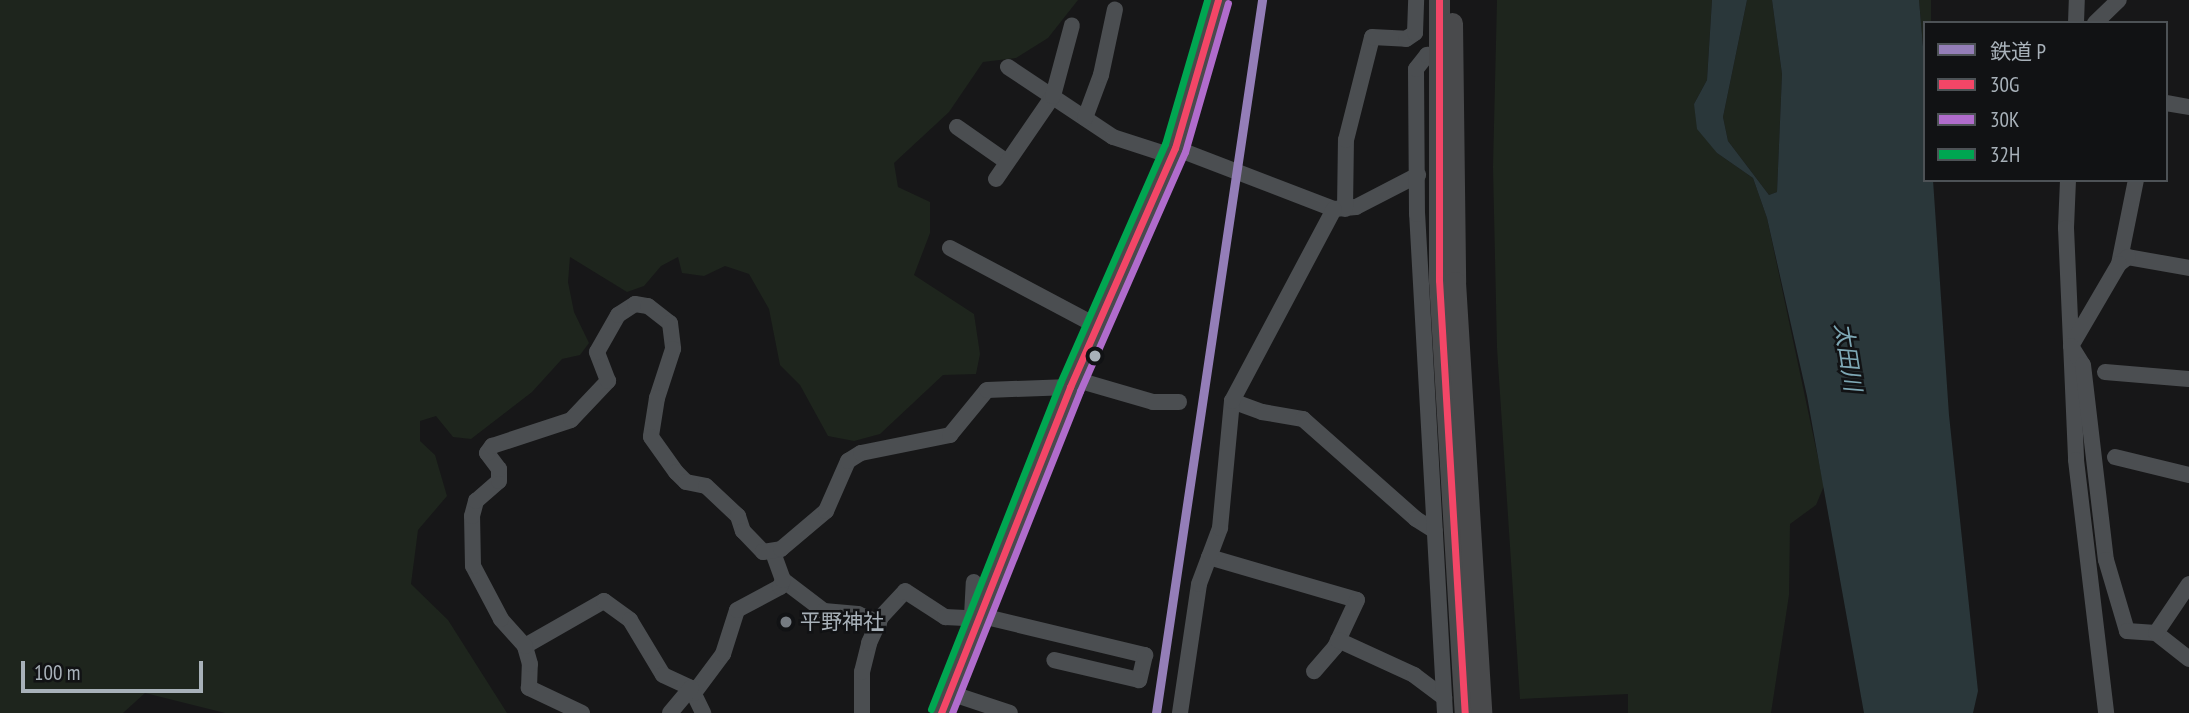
<!DOCTYPE html>
<html>
<head>
<meta charset="utf-8">
<style>
	body { margin:0 }
	#map { position:relative; width:2189px; height:713px; overflow:hidden; background:#171718; font-family:"PT Sans Narrow","Noto Sans JP",sans-serif }
	div>[style] { position:absolute }
	.green>* { inset:0; background:#1e251d }
	.water>* { inset:0; background:#2a373a }
	.minor>* { height:16px; margin:-8px; padding:0 8px; transform-origin:8px; border-radius:8px; background:#4b4e51 }
	.major>* { height:21px; margin:-10.5px; padding:0 10.5px; transform-origin:10.5px; border-radius:10.5px; background:#494a4c }
	.bus-1>* { height:7px; margin:-3.5px; padding:0 3.5px; transform-origin:3.5px; border-radius:3.5px; background:#f34667 }
	.bus-2>* { height:7px; margin:-3.5px; padding:0 3.5px; transform-origin:3.5px; border-radius:3.5px; background:#b06ccc }
	.bus-3>* { height:7px; margin:-3.5px; padding:0 3.5px; transform-origin:3.5px; border-radius:3.5px; background:#00a651 }
	.rail-1>* { height:9px; margin:-4.5px; padding:0 4.5px; transform-origin:4.5px; border-radius:4.5px; background:#947eb8 }
	.dots>* { width:19px; height:19px; translate:-50% -50%; box-sizing:border-box; border:4px solid #111214; border-radius:50% }
	span { translate:-50% -50%; white-space:nowrap; text-align:center; line-height:1.15; -webkit-text-stroke:5px #111214; paint-order:stroke }
	.poi-label { font-size:21px; color:#a8b1b9 }
	.left { translate:0 -50%; text-align:left }
	.water-label { font-size:23px; color:#7ea8b5; font-style:italic }
	.legend { position:absolute; left:1923px; top:21px; width:245px; height:161px; box-sizing:border-box; background:#111214; border:2px solid #4d5256; margin:0; padding:9px 12px; list-style:none; font-size:21px; color:#a8b1b9 }
	.legend li { display:flex; align-items:center; gap:14px; height:35px }
	.legend b { width:35px; border:2px solid #4d5256 }
	.scale { position:absolute; left:21px; top:661px; width:182px; height:32px; box-sizing:border-box; border:4px solid #a8b1b9; border-top:0; padding-left:9px; font-size:21px; line-height:24px; white-space:nowrap; color:#a8b1b9; -webkit-text-stroke:5px #111214; paint-order:stroke }
</style>
</head>
<body>
<div id="map">
	<div class="green">
		<div style="clip-path:polygon(0 0,1078px 0,1048px 38px,1016px 58px,983px 62px,949px 112px,894px 163px,898px 187px,930px 202px,930px 233px,914px 275px,974px 314px,980px 354px,976px 374px,943px 375px,880px 434px,854px 441px,828px 436px,800px 385px,780px 365px,769px 309px,749px 274px,725px 266px,704px 276px,682px 273px,678px 257px,661px 266px,644px 286px,627px 292px,570px 257px,568px 282px,574px 312px,589px 343px,580px 355px,562px 359px,532px 392px,471px 439px,453px 437px,436px 416px,420px 421px,420px 441px,435px 455px,447px 496px,418px 530px,411px 584px,448px 620px,507px 713px,225px 713px,145px 693px,123px 713px,0 713px)"></div>
		<div style="clip-path:polygon(1497px 0,1712px 0,1707px 80px,1694px 104px,1717px 153px,1753px 178px,1767px 218px,1824px 486px,1816px 505px,1790px 524px,1789px 595px,1771px 713px,1628px 713px,1628px 694px,1520px 699px,1497px 348px,1493px 167px)"></div>
		<div style="clip-path:polygon(1747px 0,1772px 0,1782px 74px,1777px 192px,1769px 195px,1728px 141px,1723px 117px)"></div>
		<div style="clip-path:polygon(1919px 0,1931px 0,1931px 23px,1925px 23px,1925px 70px)"></div>
	</div>
	<div class="water">
		<div style="clip-path:polygon(1712px 0,1747px 0,1723px 117px,1728px 141px,1769px 195px,1777px 192px,1782px 74px,1772px 0,1919px 0,1925px 70px,1925px 180px,1933px 180px,1949px 415px,1978px 691px,1973px 713px,1864px 713px,1807px 396px,1767px 218px,1753px 178px,1717px 153px,1697px 129px,1694px 104px,1707px 80px)"></div>
	</div>
	<div class="minor">
		<div style="left:2076px;top:23px;width:23px;rotate:-88deg"></div>
		<div style="left:2095px;top:23px;width:33px;rotate:-44deg"></div>
		<div style="left:1008px;top:67px;width:126px;rotate:33.7deg"></div>
		<div style="left:1113px;top:137px;width:62px;rotate:17.9deg"></div>
		<div style="left:2166px;top:103px;width:23px;rotate:10deg"></div>
		<div style="left:1085px;top:118px;width:46px;rotate:-69.6deg"></div>
		<div style="left:1101px;top:75px;width:67px;rotate:-78deg"></div>
		<div style="left:957px;top:127px;width:61px;rotate:35deg"></div>
		<div style="left:1175px;top:148px;width:170px;rotate:21deg"></div>
		<div style="left:1334px;top:209px;width:22px;rotate:-5deg"></div>
		<div style="left:1356px;top:207px;width:70px;rotate:-27.3deg"></div>
		<div style="left:996px;top:179px;width:101px;rotate:-55.5deg"></div>
		<div style="left:1053px;top:96px;width:73px;rotate:-75deg"></div>
		<div style="left:2068px;top:180px;width:48px;rotate:92.4deg"></div>
		<div style="left:2066px;top:228px;width:232px;rotate:87.5deg"></div>
		<div style="left:2076px;top:460px;width:255px;rotate:83.2deg"></div>
		<div style="left:1345px;top:209px;width:69px;rotate:-89.2deg"></div>
		<div style="left:1346px;top:140px;width:106px;rotate:-75.8deg"></div>
		<div style="left:1372px;top:37px;width:34px;rotate:3deg"></div>
		<div style="left:1406px;top:39px;width:11px;rotate:-34deg"></div>
		<div style="left:1415px;top:33px;width:33px;rotate:-88deg"></div>
		<div style="left:950px;top:248px;width:166px;rotate:28deg"></div>
		<div style="left:2119px;top:264px;width:86px;rotate:-78.6deg"></div>
		<div style="left:2189px;top:268px;width:62px;rotate:-169.8deg"></div>
		<div style="left:2128px;top:257px;width:11px;rotate:142deg"></div>
		<div style="left:2119px;top:264px;width:95px;rotate:120.3deg"></div>
		<div style="left:2071px;top:346px;width:22px;rotate:58deg"></div>
		<div style="left:2083px;top:365px;width:196px;rotate:83.3deg"></div>
		<div style="left:2106px;top:560px;width:74px;rotate:73.5deg"></div>
		<div style="left:2127px;top:631px;width:29px;rotate:4deg"></div>
		<div style="left:2156px;top:633px;width:42px;rotate:38.2deg"></div>
		<div style="left:2105px;top:372px;width:84px;rotate:4.8deg"></div>
		<div style="left:1074px;top:379px;width:82px;rotate:16.2deg"></div>
		<div style="left:1153px;top:402px;width:26px"></div>
		<div style="left:1232px;top:401px;width:32px;rotate:20deg"></div>
		<div style="left:1262px;top:412px;width:42px;rotate:9.7deg"></div>
		<div style="left:1303px;top:419px;width:151px;rotate:41.5deg"></div>
		<div style="left:1416px;top:519px;width:22px;rotate:32deg"></div>
		<div style="left:2115px;top:457px;width:76px;rotate:13.7deg"></div>
		<div style="left:1209px;top:557px;width:154px;rotate:16.2deg"></div>
		<div style="left:1357px;top:600px;width:52px;rotate:115.1deg"></div>
		<div style="left:1335px;top:647px;width:32px;rotate:131deg"></div>
		<div style="left:783px;top:580px;width:51px;rotate:37.1deg"></div>
		<div style="left:824px;top:611px;width:34px;rotate:5deg"></div>
		<div style="left:858px;top:614px;width:23px;rotate:23deg"></div>
		<div style="left:972px;top:616px;width:34px;rotate:-87deg"></div>
		<div style="left:982px;top:616px;width:168px;rotate:13.5deg"></div>
		<div style="left:1145px;top:655px;width:26px;rotate:103deg"></div>
		<div style="left:1139px;top:680px;width:87px;rotate:-166.8deg"></div>
		<div style="left:2156px;top:633px;width:59px;rotate:-56deg"></div>
		<div style="left:1338px;top:640px;width:84px;rotate:24.7deg"></div>
		<div style="left:1414px;top:675px;width:38px;rotate:37deg"></div>
		<div style="left:525px;top:646px;width:91px;rotate:-29.7deg"></div>
		<div style="left:604px;top:601px;width:32px;rotate:36deg"></div>
		<div style="left:630px;top:620px;width:64px;rotate:59deg"></div>
		<div style="left:663px;top:675px;width:31px;rotate:25deg"></div>
		<div style="left:691px;top:688px;width:28px;rotate:64deg"></div>
		<div style="left:694px;top:693px;width:49px;rotate:-53.4deg"></div>
		<div style="left:723px;top:654px;width:46px;rotate:-72.3deg"></div>
		<div style="left:737px;top:610px;width:49px;rotate:-28.1deg"></div>
		<div style="left:780px;top:587px;width:8px;rotate:-67deg"></div>
		<div style="left:783px;top:580px;width:29px;rotate:-110deg"></div>
		<div style="left:950px;top:693px;width:63px;rotate:18.4deg"></div>
		<div style="left:582px;top:713px;width:59px;rotate:-154.7deg"></div>
		<div style="left:529px;top:688px;width:24px;rotate:-88deg"></div>
		<div style="left:530px;top:664px;width:19px;rotate:-106deg"></div>
		<div style="left:525px;top:646px;width:36px;rotate:-132deg"></div>
		<div style="left:501px;top:619px;width:60px;rotate:-117.8deg"></div>
		<div style="left:473px;top:566px;width:50px;rotate:-91.1deg"></div>
		<div style="left:472px;top:516px;width:16px;rotate:-75deg"></div>
		<div style="left:476px;top:501px;width:30px;rotate:-41deg"></div>
		<div style="left:499px;top:481px;width:12px;rotate:-90deg"></div>
		<div style="left:499px;top:469px;width:20px;rotate:-127deg"></div>
		<div style="left:487px;top:453px;width:9px;rotate:-54deg"></div>
		<div style="left:492px;top:446px;width:83px;rotate:-18.2deg"></div>
		<div style="left:571px;top:420px;width:54px;rotate:-46.5deg"></div>
		<div style="left:608px;top:381px;width:31px;rotate:-111deg"></div>
		<div style="left:597px;top:352px;width:43px;rotate:-60.4deg"></div>
		<div style="left:618px;top:315px;width:20px;rotate:-33deg"></div>
		<div style="left:635px;top:304px;width:13px;rotate:9deg"></div>
		<div style="left:648px;top:306px;width:28px;rotate:38deg"></div>
		<div style="left:670px;top:323px;width:26px;rotate:83deg"></div>
		<div style="left:673px;top:349px;width:52px;rotate:108.1deg"></div>
		<div style="left:657px;top:398px;width:39px;rotate:99deg"></div>
		<div style="left:651px;top:437px;width:43px;rotate:54.5deg"></div>
		<div style="left:676px;top:472px;width:14px;rotate:45deg"></div>
		<div style="left:686px;top:482px;width:20px;rotate:11deg"></div>
		<div style="left:706px;top:486px;width:44px;rotate:43.2deg"></div>
		<div style="left:738px;top:516px;width:16px;rotate:72deg"></div>
		<div style="left:743px;top:531px;width:29px;rotate:46deg"></div>
		<div style="left:763px;top:552px;width:18px;rotate:-9deg"></div>
		<div style="left:781px;top:549px;width:59px;rotate:-40.2deg"></div>
		<div style="left:826px;top:511px;width:55px;rotate:-66.3deg"></div>
		<div style="left:848px;top:461px;width:15px;rotate:-32deg"></div>
		<div style="left:861px;top:453px;width:91px;rotate:-11.4deg"></div>
		<div style="left:950px;top:435px;width:58px;rotate:-50.6deg"></div>
		<div style="left:987px;top:390px;width:83px;rotate:-2.1deg"></div>
		<div style="left:670px;top:713px;width:33px;rotate:-50deg"></div>
		<div style="left:862px;top:713px;width:41px;rotate:-90deg"></div>
		<div style="left:862px;top:672px;width:30px;rotate:-76deg"></div>
		<div style="left:869px;top:643px;width:29px;rotate:-65deg"></div>
		<div style="left:881px;top:617px;width:35px;rotate:-47deg"></div>
		<div style="left:905px;top:591px;width:48px;rotate:33deg"></div>
		<div style="left:945px;top:617px;width:35px;rotate:3deg"></div>
		<div style="left:1180px;top:713px;width:130px;rotate:-81.6deg"></div>
		<div style="left:1199px;top:584px;width:60px;rotate:-69.4deg"></div>
		<div style="left:1220px;top:528px;width:128px;rotate:-84.6deg"></div>
		<div style="left:1232px;top:401px;width:217px;rotate:-62deg"></div>
		<div style="left:1445px;top:713px;width:500px;rotate:-93.2deg"></div>
		<div style="left:1417px;top:214px;width:145px;rotate:-90.4deg"></div>
		<div style="left:1416px;top:69px;width:18px;rotate:-52deg"></div>
		<div style="left:1427px;top:55px;width:23px;rotate:-5deg"></div>
	</div>
	<div class="major">
		<div style="left:1439px;top:0;width:280px;rotate:90deg"></div>
		<div style="left:1439px;top:280px;width:434px;rotate:86.6deg"></div>
		<div style="left:1452px;top:23px;width:259px;rotate:89.3deg"></div>
		<div style="left:1455px;top:282px;width:432px;rotate:86.5deg"></div>
		<div style="left:941px;top:713px;width:351px;rotate:-68.4deg"></div>
		<div style="left:1070px;top:387px;width:261px;rotate:-66.3deg"></div>
		<div style="left:1175px;top:148px;width:154px;rotate:-73.8deg"></div>
	</div>
	<div class="bus-1">
		<div style="left:1439px;top:0;width:280px;rotate:90deg"></div>
		<div style="left:1439px;top:280px;width:434px;rotate:86.6deg"></div>
		<div style="left:941px;top:713px;width:351px;rotate:-68.4deg"></div>
		<div style="left:1070px;top:387px;width:261px;rotate:-66.3deg"></div>
		<div style="left:1175px;top:148px;width:154px;rotate:-73.8deg"></div>
	</div>
	<div class="bus-2">
		<div style="left:952px;top:713px;width:347px;rotate:-68.3deg"></div>
		<div style="left:1080px;top:391px;width:261px;rotate:-66.3deg"></div>
		<div style="left:1185px;top:152px;width:155px;rotate:-73.9deg"></div>
	</div>
	<div class="bus-3">
		<div style="left:931px;top:709px;width:351px;rotate:-68.4deg"></div>
		<div style="left:1060px;top:383px;width:261px;rotate:-66.3deg"></div>
		<div style="left:1165px;top:144px;width:150px;rotate:-73.7deg"></div>
	</div>
	<div class="rail-1">
		<div style="left:1156px;top:713px;width:721px;rotate:-81.54deg"></div>
	</div>
	<div class="dots">
		<div style="left:1095px;top:356px;background:#a8b1b9"></div>
		<div style="left:786px;top:622px;background:#757b81"></div>
	</div>
	<div class="poi-label">
		<span class="left" style="left:800px;top:622px">平野神社</span>
	</div>
	<div class="water-label">
		<span style="left:1848px;top:357px;rotate:81deg">太田川</span>
	</div>
	<ul class="legend">
	<li><b style="height:9px;background:#947eb8"></b>鉄道 P</li>
	<li><b style="height:9px;background:#f34667"></b>30G</li>
	<li><b style="height:9px;background:#b06ccc"></b>30K</li>
	<li><b style="height:9px;background:#00a651"></b>32H</li>
	</ul>
	<div class="scale">100 m</div>
</div>
</body>
</html>
